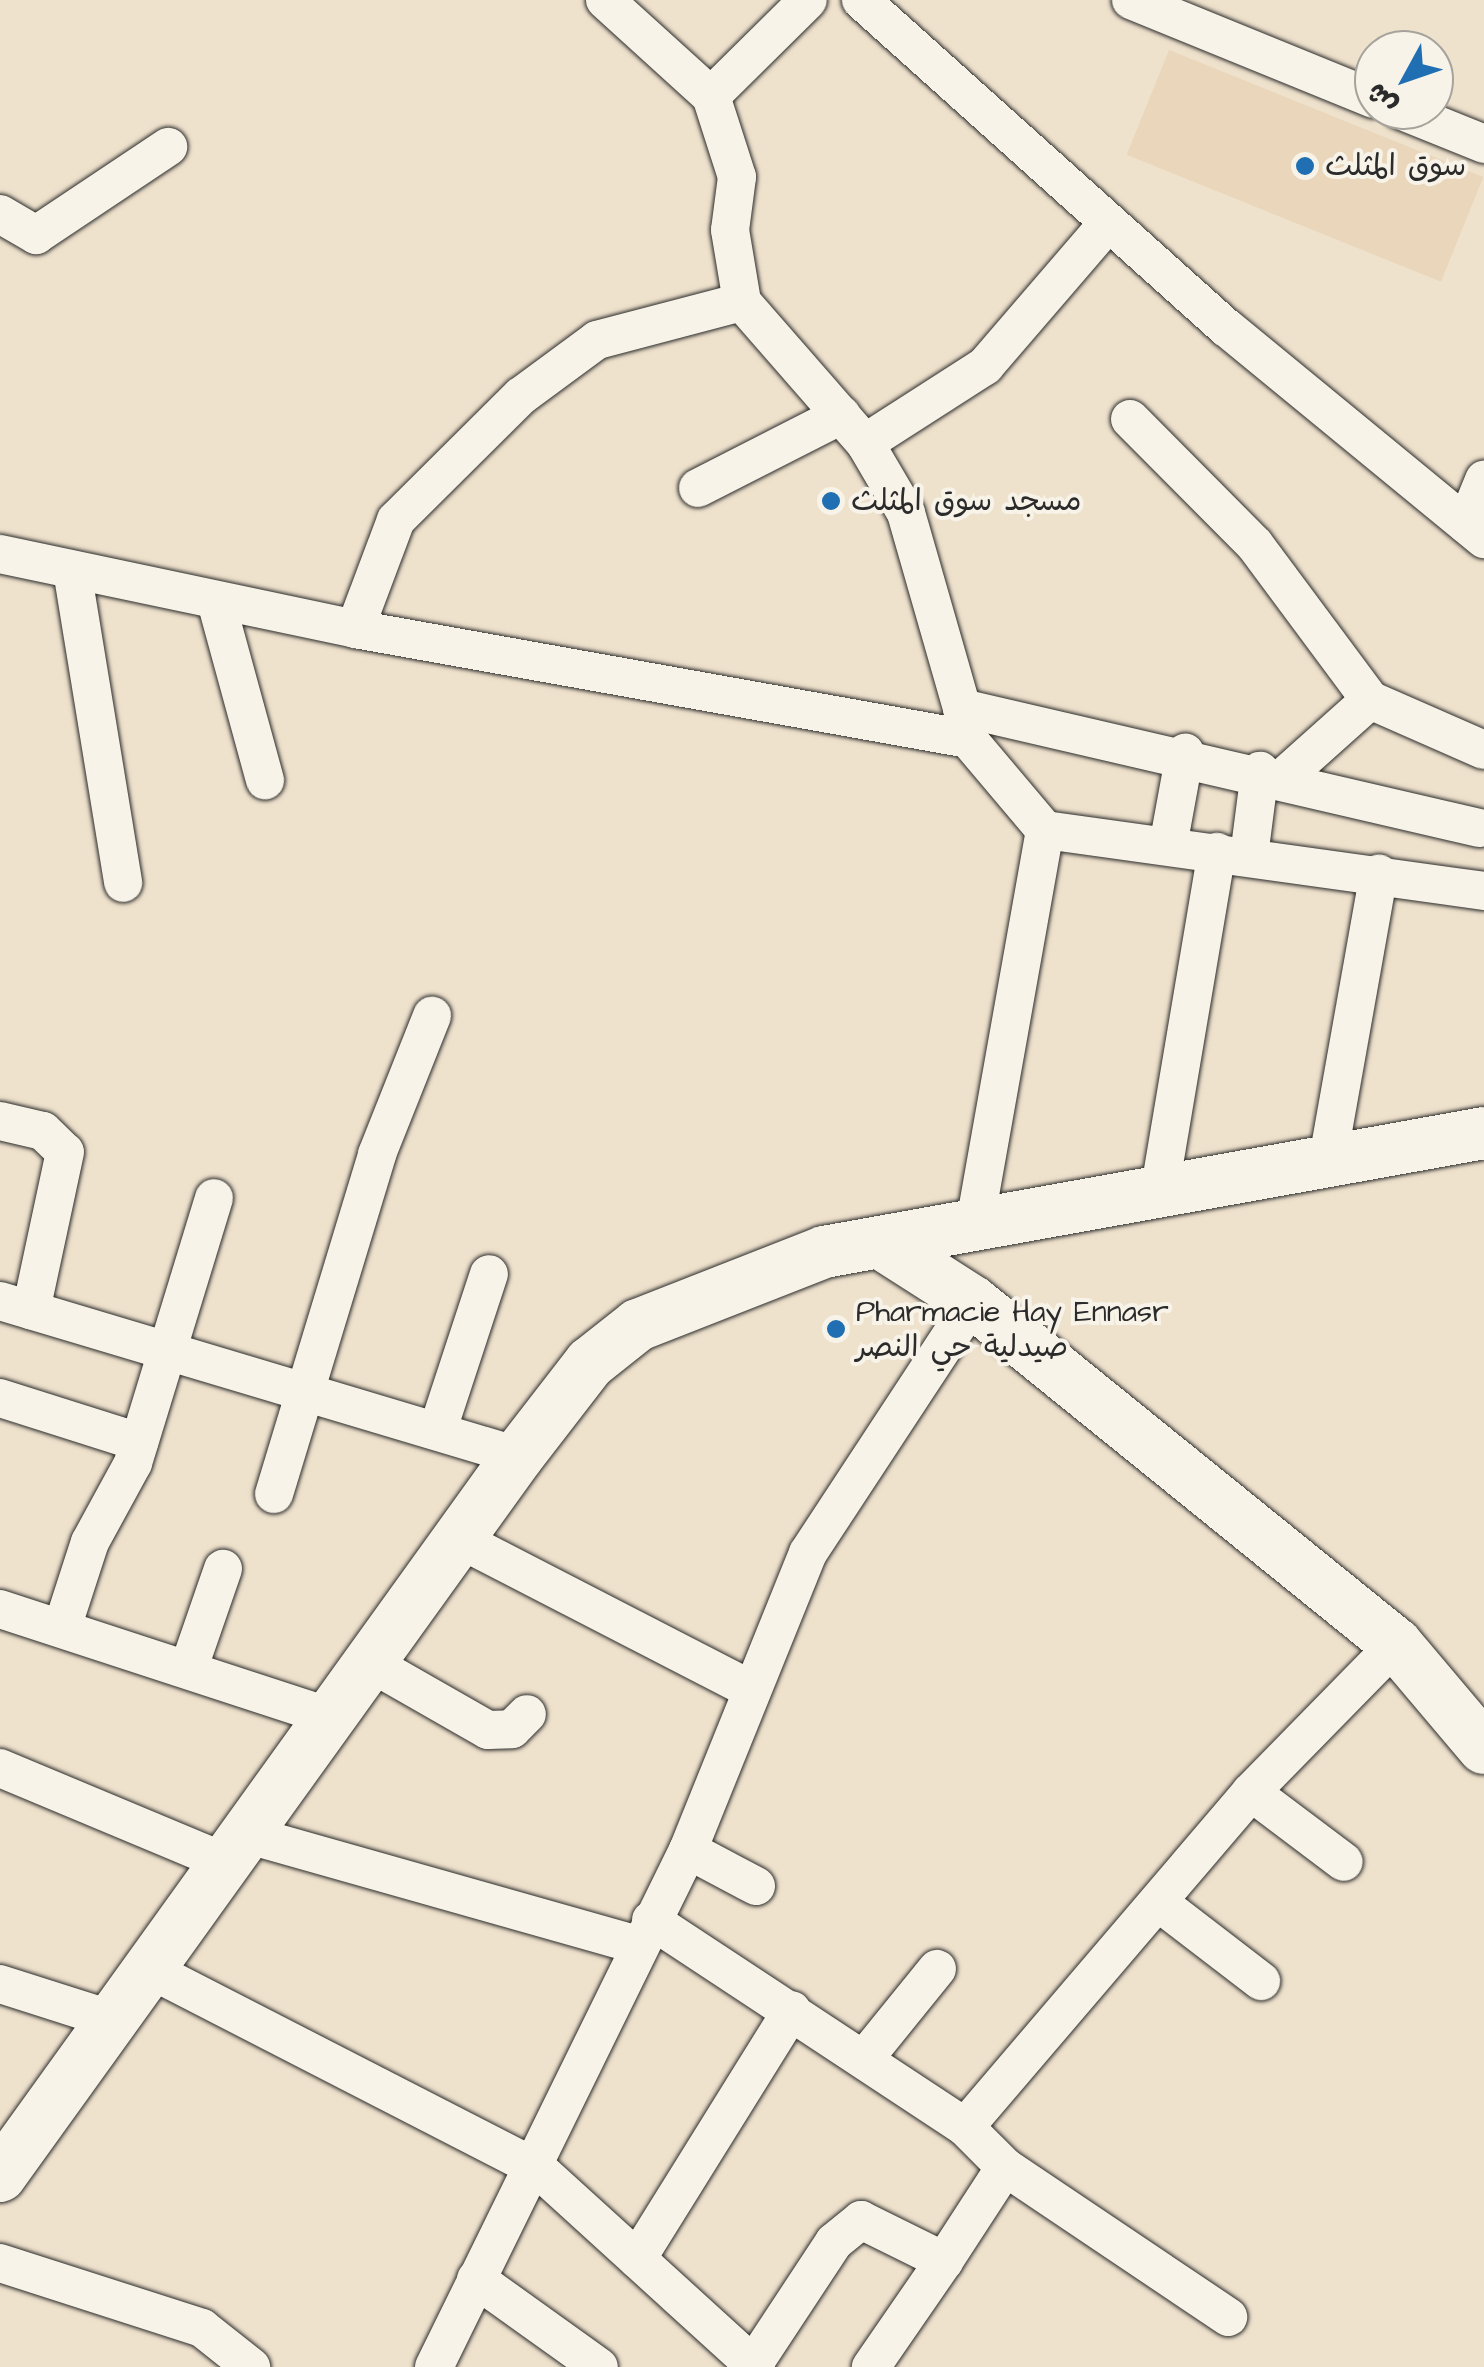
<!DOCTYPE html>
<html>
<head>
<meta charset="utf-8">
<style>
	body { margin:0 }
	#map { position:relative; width:1484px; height:2367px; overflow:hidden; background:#efe2cd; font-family:"Architects Daughter","Playpen Sans Arabic",sans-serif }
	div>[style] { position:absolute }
	.built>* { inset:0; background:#ead6ba; transform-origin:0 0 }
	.roads { filter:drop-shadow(0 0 2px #2b2b2b) drop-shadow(0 0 2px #2b2b2b) }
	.street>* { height:38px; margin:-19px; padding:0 19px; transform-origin:19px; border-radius:19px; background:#f7f3e8 }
	.secondary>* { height:52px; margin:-26px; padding:0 26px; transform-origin:26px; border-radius:26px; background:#f7f3e8 }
	.dots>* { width:28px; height:28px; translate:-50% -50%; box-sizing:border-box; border:5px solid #f7f3e8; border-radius:50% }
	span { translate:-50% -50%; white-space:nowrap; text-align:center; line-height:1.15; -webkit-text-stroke:8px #f7f3e8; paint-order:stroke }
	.poi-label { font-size:30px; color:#2b2b2b }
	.left { translate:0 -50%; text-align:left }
	.north { position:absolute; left:1354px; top:30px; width:100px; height:100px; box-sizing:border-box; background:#f7f3e8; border:2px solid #a5a39c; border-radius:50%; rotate:230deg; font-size:28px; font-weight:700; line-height:40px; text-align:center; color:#2b2b2b }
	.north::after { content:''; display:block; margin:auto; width:35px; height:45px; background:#1f6fb2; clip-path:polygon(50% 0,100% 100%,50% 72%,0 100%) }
</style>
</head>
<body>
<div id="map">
	<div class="built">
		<div style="left:1169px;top:50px;width:339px;height:113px;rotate:22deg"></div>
	</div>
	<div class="roads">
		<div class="street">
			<div style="left:605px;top:0;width:143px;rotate:42.2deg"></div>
			<div style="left:711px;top:96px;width:85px;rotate:72.2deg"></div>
			<div style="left:737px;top:177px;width:53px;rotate:97.5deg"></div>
			<div style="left:730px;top:230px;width:73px;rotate:80.5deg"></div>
			<div style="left:742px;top:302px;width:187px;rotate:48.9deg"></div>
			<div style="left:865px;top:443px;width:81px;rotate:59.6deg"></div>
			<div style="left:906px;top:513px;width:203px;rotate:74deg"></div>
			<div style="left:861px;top:0;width:491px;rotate:41.9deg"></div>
			<div style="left:1227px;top:328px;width:333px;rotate:39.4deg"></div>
			<div style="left:1131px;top:0;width:262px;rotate:22.2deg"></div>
			<div style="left:711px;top:96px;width:136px;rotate:-44.7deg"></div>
			<div style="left:1400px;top:110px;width:91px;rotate:22deg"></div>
			<div style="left:0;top:214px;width:42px;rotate:30.3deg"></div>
			<div style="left:36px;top:235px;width:159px;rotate:-33.7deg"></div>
			<div style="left:1130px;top:419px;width:177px;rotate:45.2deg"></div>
			<div style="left:1255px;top:545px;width:193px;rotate:53.4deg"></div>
			<div style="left:1370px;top:700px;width:124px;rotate:23.7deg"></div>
			<div style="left:865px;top:443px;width:143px;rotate:-32.7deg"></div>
			<div style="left:985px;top:366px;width:187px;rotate:-49.3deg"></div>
			<div style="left:698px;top:488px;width:161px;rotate:-27deg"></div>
			<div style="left:1466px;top:524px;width:48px;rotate:-67.8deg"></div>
			<div style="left:0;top:554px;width:363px;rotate:11.9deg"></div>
			<div style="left:355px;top:629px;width:623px;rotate:10.17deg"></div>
			<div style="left:968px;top:739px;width:119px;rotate:49.8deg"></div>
			<div style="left:1045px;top:830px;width:400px;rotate:100.1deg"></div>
			<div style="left:72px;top:570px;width:317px;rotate:80.7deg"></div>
			<div style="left:216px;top:601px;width:186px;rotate:74.7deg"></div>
			<div style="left:355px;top:629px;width:116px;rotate:-69.4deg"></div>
			<div style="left:396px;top:520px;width:176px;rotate:-44.8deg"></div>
			<div style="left:521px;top:396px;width:94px;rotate:-36.4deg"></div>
			<div style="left:597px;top:340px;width:150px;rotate:-14.7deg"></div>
			<div style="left:966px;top:729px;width:21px;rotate:-101deg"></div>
			<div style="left:962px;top:708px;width:531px;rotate:13.07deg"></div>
			<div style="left:1285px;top:776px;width:114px;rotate:-41.8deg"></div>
			<div style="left:1045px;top:830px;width:443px;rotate:7.9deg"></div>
			<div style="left:1168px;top:846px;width:95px;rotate:-79.6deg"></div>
			<div style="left:1249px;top:856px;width:86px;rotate:-82.6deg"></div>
			<div style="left:0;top:1121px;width:44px;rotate:13.1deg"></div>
			<div style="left:43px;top:1131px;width:30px;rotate:44deg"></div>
			<div style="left:65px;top:1152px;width:162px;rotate:102.1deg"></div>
			<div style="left:1328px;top:1159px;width:290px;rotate:-79.9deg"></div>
			<div style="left:1160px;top:1188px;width:341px;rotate:-80.4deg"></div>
			<div style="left:0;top:1301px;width:541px;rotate:16.66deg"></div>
			<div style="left:0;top:1398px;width:146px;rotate:17.6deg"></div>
			<div style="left:438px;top:1429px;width:163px;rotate:-71.8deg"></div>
			<div style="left:274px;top:1494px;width:355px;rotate:-73.1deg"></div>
			<div style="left:377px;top:1154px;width:149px;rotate:-68.3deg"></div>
			<div style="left:461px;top:1540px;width:327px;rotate:27.3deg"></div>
			<div style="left:0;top:1609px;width:351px;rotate:18.1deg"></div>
			<div style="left:62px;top:1628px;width:90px;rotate:-72deg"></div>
			<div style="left:90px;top:1542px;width:90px;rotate:-61.4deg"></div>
			<div style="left:133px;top:1463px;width:277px;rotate:-73deg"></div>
			<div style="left:374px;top:1665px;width:131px;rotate:29.7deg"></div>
			<div style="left:488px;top:1730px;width:24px;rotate:-2deg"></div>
			<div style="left:512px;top:1729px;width:21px;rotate:-45deg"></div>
			<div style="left:189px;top:1667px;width:104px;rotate:-70.9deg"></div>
			<div style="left:0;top:1768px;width:248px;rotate:22.7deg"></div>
			<div style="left:1251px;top:1792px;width:116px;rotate:37deg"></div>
			<div style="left:249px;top:1835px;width:405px;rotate:15.8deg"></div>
			<div style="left:688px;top:1850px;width:77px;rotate:27.9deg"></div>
			<div style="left:1158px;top:1902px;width:130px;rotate:37.5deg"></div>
			<div style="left:651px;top:1920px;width:376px;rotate:33.4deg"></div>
			<div style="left:965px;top:2127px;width:57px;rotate:45deg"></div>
			<div style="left:1005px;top:2167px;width:269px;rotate:33.9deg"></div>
			<div style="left:149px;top:1969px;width:436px;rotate:27.2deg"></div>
			<div style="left:537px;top:2168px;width:296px;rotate:42.3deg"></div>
			<div style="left:0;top:1984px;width:119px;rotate:17.7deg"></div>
			<div style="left:864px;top:2059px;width:116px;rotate:-51deg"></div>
			<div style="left:965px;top:2127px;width:440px;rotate:-49.5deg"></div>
			<div style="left:1251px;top:1792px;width:207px;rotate:-45.6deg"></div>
			<div style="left:637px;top:2259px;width:293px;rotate:-58.1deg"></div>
			<div style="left:944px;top:2261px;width:112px;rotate:-57deg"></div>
			<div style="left:0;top:2263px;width:212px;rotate:17.8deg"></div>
			<div style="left:202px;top:2328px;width:63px;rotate:38.5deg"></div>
			<div style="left:476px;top:2279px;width:151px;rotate:35.6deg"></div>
			<div style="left:753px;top:2365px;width:147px;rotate:-56.6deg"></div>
			<div style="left:834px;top:2242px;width:35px;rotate:-39deg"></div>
			<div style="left:861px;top:2220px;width:93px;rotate:26.3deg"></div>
			<div style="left:944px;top:2261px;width:129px;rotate:124.6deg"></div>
			<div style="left:434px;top:2367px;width:576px;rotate:-63.84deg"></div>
			<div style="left:688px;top:1850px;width:320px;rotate:-68deg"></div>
			<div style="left:808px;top:1553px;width:300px;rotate:-56.7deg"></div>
		</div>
		<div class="secondary">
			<div style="left:884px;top:1245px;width:106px;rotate:32.6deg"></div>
			<div style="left:973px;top:1302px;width:544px;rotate:38.96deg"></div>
			<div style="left:1396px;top:1644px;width:136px;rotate:49.8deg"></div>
			<div style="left:0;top:2176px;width:887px;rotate:-54.27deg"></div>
			<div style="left:518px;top:1456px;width:118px;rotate:-52.3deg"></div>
			<div style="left:590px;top:1363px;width:61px;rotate:-38.4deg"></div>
			<div style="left:638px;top:1325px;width:200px;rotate:-21.4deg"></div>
			<div style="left:824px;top:1252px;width:671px;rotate:-10.22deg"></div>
		</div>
	</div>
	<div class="dots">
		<div style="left:1305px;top:166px;background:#1f6fb2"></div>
		<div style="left:831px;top:501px;background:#1f6fb2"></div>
		<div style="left:836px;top:1329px;background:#1f6fb2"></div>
	</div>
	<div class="poi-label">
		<span class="left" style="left:1325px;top:166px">سوق المثلث</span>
		<span class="left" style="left:851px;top:501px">مسجد سوق المثلث</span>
		<span class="left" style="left:856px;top:1329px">Pharmacie Hay Ennasr<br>صيدلية حي النصر</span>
	</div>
	<div class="north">ش</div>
</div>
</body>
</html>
